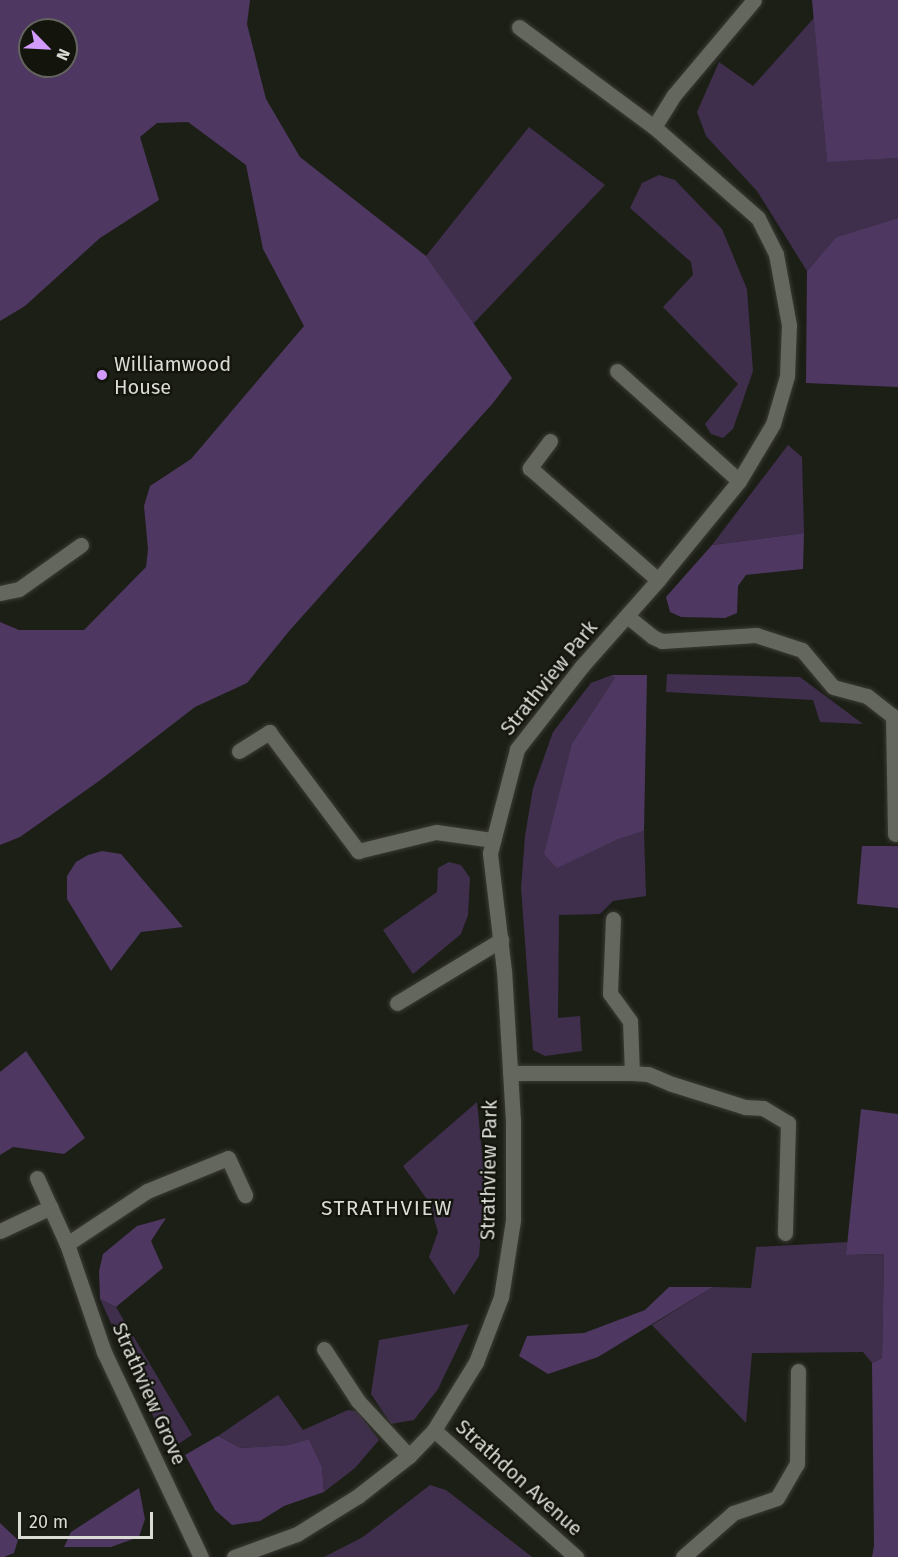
<!DOCTYPE html>
<html>
<head>
<meta charset="utf-8">
<style>
	body { margin:0 }
	#map { position:relative; width:898px; height:1557px; overflow:hidden; background:#1c1f16; font-family:"Fira Sans",sans-serif }
	div>[style] { position:absolute }
	.green>* { inset:0; background:#3f2f4c }
	.forest>* { inset:0; background:#4e3760 }
	.roads { filter:drop-shadow(0 0 2px #3a3b35) drop-shadow(0 0 2px #3a3b35) }
	.service>* { height:15px; margin:-7.5px; padding:0 7.5px; transform-origin:7.5px; border-radius:7.5px; background:#64675d }
	.minor>* { height:15px; margin:-7.5px; padding:0 7.5px; transform-origin:7.5px; border-radius:7.5px; background:#64675d }
	.dots>* { width:16px; height:16px; translate:-50% -50%; box-sizing:border-box; border:3px solid #13150d; border-radius:50% }
	span { translate:-50% -50%; white-space:nowrap; text-align:center; line-height:1.15; -webkit-text-stroke:4.5px #13150d; paint-order:stroke }
	.poi-label { font-size:20px; color:#dadbd5 }
	.left { translate:0 -50%; text-align:left }
	.street-label { font-size:20px; color:#dadbd5 }
	.neighbourhood-label { font-size:21px; color:#dadbd5; letter-spacing:1.5px }
	.north { position:absolute; left:18px; top:18px; width:60px; height:60px; box-sizing:border-box; background:#13150d; border:2px solid #63645d; border-radius:50%; rotate:114deg; font-size:16px; font-weight:700; line-height:24px; text-align:center; color:#dadbd5 }
	.north::after { content:''; display:block; margin:auto; width:21px; height:27px; background:#d29cfd; clip-path:polygon(50% 0,100% 100%,50% 72%,0 100%) }
	.scale { position:absolute; left:18px; top:1512px; width:135px; height:27px; box-sizing:border-box; border:3px solid #dadbd5; border-top:0; padding-left:8px; font-size:18px; line-height:21px; white-space:nowrap; color:#dadbd5; -webkit-text-stroke:4px #13150d; paint-order:stroke }
</style>
</head>
<body>
<div id="map">
	<div class="green">
		<div style="clip-path:polygon(814px 18px,827px 161px,898px 158px,898px 218px,836px 237px,807px 271px,757px 191px,706px 136px,697px 112px,719px 62px,753px 86px)"></div>
		<div style="clip-path:polygon(529px 127px,605px 185px,473px 324px,426px 256px)"></div>
		<div style="clip-path:polygon(659px 175px,675px 180px,722px 229px,747px 289px,753px 371px,733px 429px,723px 438px,711px 434px,705px 424px,738px 384px,663px 307px,693px 275px,691px 262px,630px 208px,642px 183px)"></div>
		<div style="clip-path:polygon(788px 445px,802px 457px,804px 533px,712px 545px)"></div>
		<div style="clip-path:polygon(667px 674px,800px 677px,863px 724px,820px 722px,813px 700px,666px 692px)"></div>
		<div style="clip-path:polygon(612px 675px,615px 678px,616px 840px,644px 831px,646px 896px,613px 901px,600px 914px,559px 915px,558px 1018px,580px 1016px,582px 1051px,545px 1056px,533px 1050px,521px 888px,525px 836px,533px 788px,553px 732px,591px 683px)"></div>
		<div style="clip-path:polygon(449px 862px,461px 865px,470px 878px,468px 915px,461px 934px,413px 974px,383px 930px,437px 892px,438px 868px)"></div>
		<div style="clip-path:polygon(477px 1102px,485px 1182px,479px 1256px,454px 1295px,429px 1257px,438px 1232px,429px 1202px,403px 1166px)"></div>
		<div style="clip-path:polygon(848px 1242px,847px 1255px,884px 1254px,882px 1358px,872px 1363px,863px 1352px,752px 1353px,746px 1423px,652px 1325px,713px 1287px,751px 1288px,756px 1247px)"></div>
		<div style="clip-path:polygon(100px 1299px,116px 1307px,192px 1435px,172px 1448px,159px 1429px)"></div>
		<div style="clip-path:polygon(469px 1324px,438px 1389px,414px 1420px,391px 1424px,371px 1394px,379px 1340px)"></div>
		<div style="clip-path:polygon(278px 1395px,303px 1430px,348px 1410px,357px 1411px,379px 1440px,355px 1468px,324px 1492px,322px 1467px,309px 1439px,289px 1445px,241px 1448px,218px 1436px)"></div>
		<div style="clip-path:polygon(430px 1485px,446px 1490px,532px 1557px,324px 1557px,363px 1537px)"></div>
	</div>
	<div class="forest">
		<div style="clip-path:polygon(evenodd,0 0,250px 0,247px 24px,266px 99px,300px 157px,426px 256px,512px 378px,493px 403px,290px 630px,247px 683px,195px 707px,99px 781px,20px 837px,0 845px,0 622px,19px 630px,84px 630px,146px 567px,148px 549px,144px 506px,150px 486px,191px 459px,304px 326px,263px 249px,246px 165px,188px 122px,157px 123px,140px 137px,159px 200px,100px 238px,25px 306px,0 321px,0 0,30px 30px,66px 30px,66px 66px,30px 66px,30px 30px)"></div>
		<div style="clip-path:polygon(812px 0,898px 0,898px 158px,827px 162px)"></div>
		<div style="clip-path:polygon(898px 218px,898px 387px,806px 383px,807px 271px,836px 237px)"></div>
		<div style="clip-path:polygon(804px 533px,803px 569px,746px 575px,738px 586px,737px 613px,725px 618px,681px 617px,670px 612px,666px 597px,712px 545px)"></div>
		<div style="clip-path:polygon(612px 675px,647px 675px,644px 831px,616px 840px,557px 868px,544px 854px,572px 744px,615px 678px)"></div>
		<div style="clip-path:polygon(862px 846px,898px 846px,898px 908px,857px 904px)"></div>
		<div style="clip-path:polygon(102px 851px,121px 854px,183px 927px,141px 932px,111px 971px,67px 899px,67px 876px,76px 862px,88px 855px)"></div>
		<div style="clip-path:polygon(26px 1051px,85px 1138px,64px 1154px,13px 1147px,0 1155px,0 1072px)"></div>
		<div style="clip-path:polygon(861px 1109px,898px 1114px,898px 1557px,872px 1557px,874px 1546px,872px 1363px,882px 1358px,884px 1254px,846px 1255px)"></div>
		<div style="clip-path:polygon(166px 1218px,151px 1241px,163px 1268px,116px 1307px,100px 1299px,99px 1271px,103px 1254px,137px 1226px)"></div>
		<div style="clip-path:polygon(669px 1287px,713px 1287px,598px 1357px,548px 1374px,519px 1356px,527px 1336px,584px 1333px,645px 1310px)"></div>
		<div style="clip-path:polygon(218px 1436px,241px 1448px,289px 1445px,309px 1439px,322px 1467px,324px 1492px,284px 1506px,260px 1521px,232px 1525px,215px 1510px,185px 1455px)"></div>
		<div style="clip-path:polygon(139px 1488px,145px 1519px,139px 1537px,111px 1547px,64px 1547px,71px 1532px)"></div>
		<div style="clip-path:polygon(0 1523px,18px 1540px,14px 1553px,4px 1557px,0 1557px)"></div>
	</div>
	<div class="roads">
		<div class="service">
			<div style="left:654px;top:127px;width:38px;rotate:-58deg"></div>
			<div style="left:674px;top:95px;width:124px;rotate:-49.9deg"></div>
			<div style="left:550px;top:441px;width:34px;rotate:127deg"></div>
			<div style="left:530px;top:468px;width:170px;rotate:41.2deg"></div>
			<div style="left:0;top:593px;width:19px;rotate:-12deg"></div>
			<div style="left:19px;top:589px;width:76px;rotate:-35.4deg"></div>
			<div style="left:802px;top:650px;width:48px;rotate:50deg"></div>
			<div style="left:833px;top:687px;width:35px;rotate:15deg"></div>
			<div style="left:867px;top:696px;width:33px;rotate:38deg"></div>
			<div style="left:893px;top:716px;width:118px;rotate:89deg"></div>
			<div style="left:239px;top:751px;width:36px;rotate:-32deg"></div>
			<div style="left:269px;top:732px;width:149px;rotate:53.2deg"></div>
			<div style="left:397px;top:1003px;width:122px;rotate:-31.2deg"></div>
			<div style="left:632px;top:1073px;width:16px;rotate:4deg"></div>
			<div style="left:648px;top:1074px;width:26px;rotate:23deg"></div>
			<div style="left:672px;top:1084px;width:77px;rotate:17.5deg"></div>
			<div style="left:745px;top:1107px;width:18px;rotate:3deg"></div>
			<div style="left:763px;top:1108px;width:29px;rotate:31deg"></div>
			<div style="left:788px;top:1123px;width:110px;rotate:91.6deg"></div>
			<div style="left:0;top:1231px;width:56px;rotate:-25.2deg"></div>
			<div style="left:67px;top:1244px;width:96px;rotate:-33.5deg"></div>
			<div style="left:147px;top:1191px;width:87px;rotate:-22.2deg"></div>
			<div style="left:228px;top:1158px;width:41px;rotate:65.3deg"></div>
			<div style="left:777px;top:1498px;width:39px;rotate:-60deg"></div>
			<div style="left:797px;top:1464px;width:93px;rotate:-89.4deg"></div>
		</div>
		<div class="minor">
			<div style="left:617px;top:371px;width:164px;rotate:42deg"></div>
			<div style="left:627px;top:616px;width:33px;rotate:39deg"></div>
			<div style="left:653px;top:637px;width:10px;rotate:24deg"></div>
			<div style="left:662px;top:641px;width:94px;rotate:-3.7deg"></div>
			<div style="left:756px;top:635px;width:48px;rotate:18.1deg"></div>
			<div style="left:358px;top:851px;width:80px;rotate:-13.7deg"></div>
			<div style="left:436px;top:832px;width:58px;rotate:8deg"></div>
			<div style="left:510px;top:1073px;width:122px"></div>
			<div style="left:632px;top:1073px;width:52px;rotate:-92.2deg"></div>
			<div style="left:630px;top:1021px;width:34px;rotate:-126deg"></div>
			<div style="left:610px;top:993px;width:74px;rotate:-87.7deg"></div>
			<div style="left:37px;top:1178px;width:72px;rotate:65.6deg"></div>
			<div style="left:67px;top:1244px;width:114px;rotate:71.1deg"></div>
			<div style="left:104px;top:1352px;width:227px;rotate:64.7deg"></div>
			<div style="left:324px;top:1349px;width:62px;rotate:56.8deg"></div>
			<div style="left:358px;top:1401px;width:75px;rotate:47.2deg"></div>
			<div style="left:434px;top:1430px;width:191px;rotate:41.8deg"></div>
			<div style="left:234px;top:1557px;width:67px;rotate:-20.1deg"></div>
			<div style="left:297px;top:1534px;width:72px;rotate:-31.9deg"></div>
			<div style="left:358px;top:1496px;width:65px;rotate:-38.1deg"></div>
			<div style="left:409px;top:1456px;width:36px;rotate:-46deg"></div>
			<div style="left:434px;top:1430px;width:80px;rotate:-58.3deg"></div>
			<div style="left:476px;top:1362px;width:70px;rotate:-69deg"></div>
			<div style="left:501px;top:1297px;width:78px;rotate:-81.1deg"></div>
			<div style="left:513px;top:1220px;width:99px;rotate:-90deg"></div>
			<div style="left:513px;top:1121px;width:150px;rotate:-93.4deg"></div>
			<div style="left:504px;top:971px;width:119px;rotate:-96.8deg"></div>
			<div style="left:490px;top:853px;width:107px;rotate:-75.4deg"></div>
			<div style="left:517px;top:749px;width:105px;rotate:-51.9deg"></div>
			<div style="left:582px;top:666px;width:115px;rotate:-48.5deg"></div>
			<div style="left:658px;top:580px;width:128px;rotate:-50.7deg"></div>
			<div style="left:739px;top:481px;width:66px;rotate:-59.2deg"></div>
			<div style="left:773px;top:424px;width:50px;rotate:-73.7deg"></div>
			<div style="left:787px;top:376px;width:51px;rotate:-87.8deg"></div>
			<div style="left:789px;top:325px;width:72px;rotate:-100.4deg"></div>
			<div style="left:776px;top:254px;width:40px;rotate:-116.6deg"></div>
			<div style="left:758px;top:218px;width:138px;rotate:-138.8deg"></div>
			<div style="left:654px;top:127px;width:168px;rotate:-143.5deg"></div>
			<div style="left:683px;top:1557px;width:67px;rotate:-41.3deg"></div>
			<div style="left:733px;top:1513px;width:46px;rotate:-18.8deg"></div>
		</div>
	</div>
	<div class="dots">
		<div style="left:102px;top:375px;background:#d29cfd"></div>
	</div>
	<div class="poi-label">
		<span class="left" style="left:114px;top:376px">Williamwood<br>House</span>
	</div>
	<div class="street-label">
		<span style="left:549px;top:678px;rotate:-51deg">Strathview Park</span>
		<span style="left:489px;top:1170px;rotate:-89deg">Strathview Park</span>
		<span style="left:149px;top:1394px;rotate:66deg">Strathview Grove</span>
		<span style="left:519px;top:1478px;rotate:42deg">Strathdon Avenue</span>
	</div>
	<div class="neighbourhood-label">
		<span style="left:387px;top:1208px">STRATHVIEW</span>
	</div>
	<div class="north">N</div>
	<div class="scale">20 m</div>
</div>
</body>
</html>
